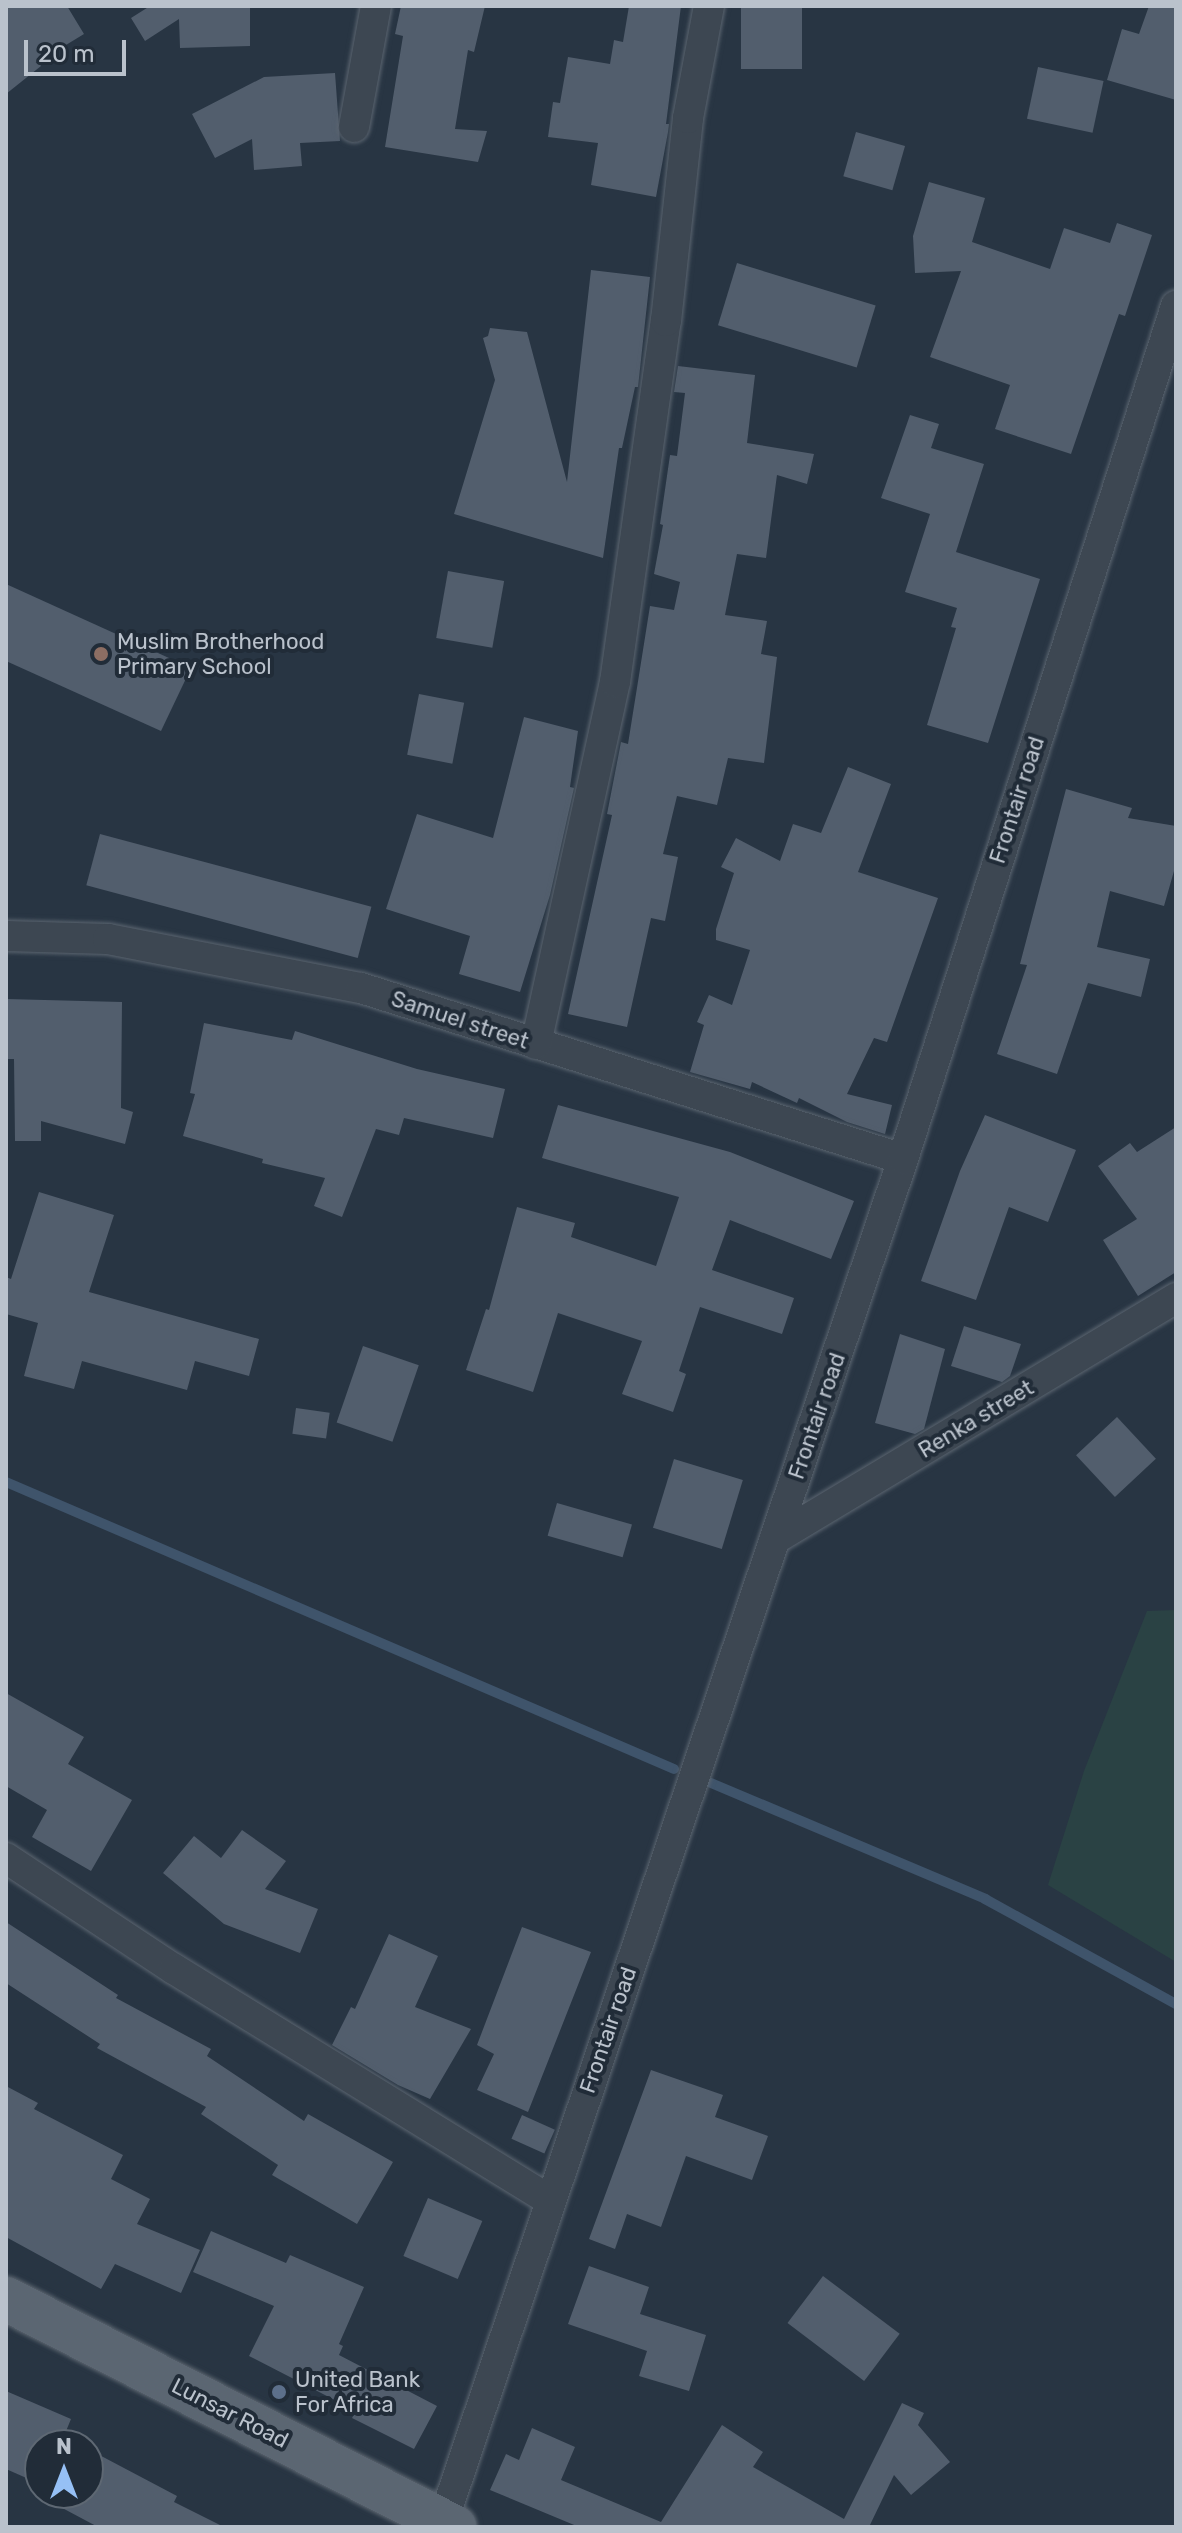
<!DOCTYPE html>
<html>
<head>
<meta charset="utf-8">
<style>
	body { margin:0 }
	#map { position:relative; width:1182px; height:2533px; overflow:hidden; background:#283543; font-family:Rubik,sans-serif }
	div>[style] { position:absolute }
	.green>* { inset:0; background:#2a4244 }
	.stream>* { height:10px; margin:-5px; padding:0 5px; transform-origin:5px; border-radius:5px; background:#3f546b }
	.building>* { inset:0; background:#525e6d; transform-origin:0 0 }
	.roads { filter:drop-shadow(0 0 2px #5b6570) drop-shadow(0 0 2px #5b6570) }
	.street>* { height:30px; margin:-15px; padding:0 15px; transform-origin:15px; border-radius:15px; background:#3d4752 }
	.primary>* { height:44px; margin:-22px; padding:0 22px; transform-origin:22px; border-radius:22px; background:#5b6672 }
	.dots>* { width:22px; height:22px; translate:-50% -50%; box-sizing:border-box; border:4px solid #212c38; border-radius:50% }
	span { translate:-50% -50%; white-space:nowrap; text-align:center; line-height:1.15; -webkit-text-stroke:8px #212c38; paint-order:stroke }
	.poi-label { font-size:22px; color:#bac2cc }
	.left { translate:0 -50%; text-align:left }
	.street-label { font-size:22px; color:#bac2cc }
	.frame { position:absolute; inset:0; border:8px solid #bac2cc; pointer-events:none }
	.north { position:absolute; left:24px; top:2429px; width:80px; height:80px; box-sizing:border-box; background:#212c38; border:2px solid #5e6873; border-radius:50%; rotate:0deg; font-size:22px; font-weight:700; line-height:32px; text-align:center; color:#bac2cc }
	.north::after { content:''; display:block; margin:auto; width:28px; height:36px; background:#96c0f5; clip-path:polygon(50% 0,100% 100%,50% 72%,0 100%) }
	.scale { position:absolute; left:24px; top:40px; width:102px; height:36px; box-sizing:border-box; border:4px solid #bac2cc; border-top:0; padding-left:10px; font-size:24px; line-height:28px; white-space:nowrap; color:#bac2cc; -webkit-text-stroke:6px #212c38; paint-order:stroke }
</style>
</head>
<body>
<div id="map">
	<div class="green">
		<div style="clip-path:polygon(1176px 1610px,1176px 1962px,1048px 1885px,1084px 1771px,1147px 1611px)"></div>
	</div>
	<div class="stream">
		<div style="left:6px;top:1482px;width:727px;rotate:23.25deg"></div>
		<div style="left:711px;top:1783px;width:298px;rotate:22.9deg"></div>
		<div style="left:985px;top:1899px;width:218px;rotate:28.8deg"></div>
	</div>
	<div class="building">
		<div style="clip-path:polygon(6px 6px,67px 6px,84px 34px,38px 62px,41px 66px,6px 94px)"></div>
		<div style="clip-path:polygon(150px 6px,250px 6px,250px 46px,180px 48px,179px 19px,145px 41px,131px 18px)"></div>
		<div style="clip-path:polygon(401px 6px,485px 6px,474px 52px,468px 50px,455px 129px,487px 131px,478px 162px,385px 147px,403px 36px,395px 34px)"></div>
		<div style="clip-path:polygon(629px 6px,681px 6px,666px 124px,669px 124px,668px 132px,656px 197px,591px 185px,598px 143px,548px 137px,553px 102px,560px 103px,568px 57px,610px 64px,614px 40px,623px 42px)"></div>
		<div style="left:741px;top:6px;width:61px;height:63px"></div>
		<div style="clip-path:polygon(1149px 6px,1176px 6px,1176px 100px,1107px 80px,1122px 29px,1139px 34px)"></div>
		<div style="left:1038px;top:67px;width:67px;height:53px;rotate:12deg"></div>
		<div style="clip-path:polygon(335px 73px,340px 141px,300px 143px,302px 166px,254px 170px,252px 139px,215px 158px,192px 114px,264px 77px)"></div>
		<div style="left:856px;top:132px;width:51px;height:46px;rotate:16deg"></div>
		<div style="clip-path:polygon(929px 182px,985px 198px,972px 242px,1050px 269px,1064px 228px,1110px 243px,1117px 223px,1152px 235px,1125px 316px,1119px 314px,1071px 454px,995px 429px,1010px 385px,930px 357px,961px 271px,915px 273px,913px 236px)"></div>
		<div style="left:737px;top:263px;width:145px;height:65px;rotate:17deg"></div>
		<div style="clip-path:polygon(591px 270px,650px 277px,638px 387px,635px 387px,622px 448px,619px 448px,603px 558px,454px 514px,495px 380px,483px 338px,488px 336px,490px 328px,527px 332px,567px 482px)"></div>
		<div style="clip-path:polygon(678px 366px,755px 375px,747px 443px,814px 454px,807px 484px,777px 475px,766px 558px,737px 554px,725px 615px,767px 621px,761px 654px,777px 657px,764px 763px,728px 758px,717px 805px,677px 796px,663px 854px,678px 857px,665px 921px,651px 918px,627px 1027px,568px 1014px,612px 815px,607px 814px,621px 742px,628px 744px,650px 606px,674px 610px,680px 582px,654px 574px,663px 525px,660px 524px,670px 455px,677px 456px,685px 393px,674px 392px)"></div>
		<div style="clip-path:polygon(910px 415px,939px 424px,931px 448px,984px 464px,956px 552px,1040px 579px,988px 743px,927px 725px,956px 628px,951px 627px,957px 608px,905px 592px,930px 514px,881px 498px)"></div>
		<div style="left:448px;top:571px;width:57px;height:68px;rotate:10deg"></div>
		<div style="clip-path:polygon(6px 584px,191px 668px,161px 731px,6px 661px)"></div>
		<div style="left:419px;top:694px;width:46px;height:62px;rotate:11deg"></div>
		<div style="clip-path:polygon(524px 717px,578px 731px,570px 787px,574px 788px,550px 895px,520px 992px,459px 974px,470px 936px,386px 909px,417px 814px,493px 838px)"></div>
		<div style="clip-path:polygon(848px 767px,891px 784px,858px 872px,938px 898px,887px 1042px,874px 1038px,847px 1094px,892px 1105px,885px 1134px,847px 1122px,799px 1098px,797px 1103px,752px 1082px,750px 1089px,690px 1072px,704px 1025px,697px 1022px,709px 995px,732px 1005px,750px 950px,716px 940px,716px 929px,734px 873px,721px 867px,736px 838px,780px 861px,793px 824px,821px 833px)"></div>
		<div style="clip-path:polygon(1066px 789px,1132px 808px,1128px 818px,1176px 826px,1176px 864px,1164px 906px,1110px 891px,1097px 947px,1150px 959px,1141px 997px,1088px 983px,1057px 1074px,997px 1054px,1027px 965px,1020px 964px)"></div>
		<div style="left:100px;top:834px;width:281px;height:53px;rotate:15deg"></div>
		<div style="clip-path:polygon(6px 999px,122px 1002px,121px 1108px,133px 1112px,125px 1144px,41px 1121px,41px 1141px,15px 1141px,14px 1059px,6px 1059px)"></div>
		<div style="clip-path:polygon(204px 1023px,292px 1040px,295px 1031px,417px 1069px,505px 1089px,493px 1138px,404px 1118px,399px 1135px,376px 1129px,342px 1217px,314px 1206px,325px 1178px,262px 1163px,263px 1159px,183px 1136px,195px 1094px,190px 1093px)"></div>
		<div style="clip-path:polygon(558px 1105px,730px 1152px,854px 1201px,831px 1259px,730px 1220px,712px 1270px,794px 1298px,782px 1334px,700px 1307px,679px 1371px,686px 1374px,673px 1412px,622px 1394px,642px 1341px,558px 1313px,533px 1392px,466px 1370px,486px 1309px,489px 1310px,517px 1207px,575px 1223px,571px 1237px,656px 1266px,679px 1197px,542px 1158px)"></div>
		<div style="clip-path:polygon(985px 1115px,1076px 1150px,1048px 1222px,1009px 1207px,976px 1300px,921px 1281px,960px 1171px)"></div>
		<div style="clip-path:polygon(1176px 1127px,1176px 1272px,1138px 1296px,1103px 1240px,1137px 1219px,1098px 1166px,1130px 1143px,1137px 1152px)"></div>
		<div style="clip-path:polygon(39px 1192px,114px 1215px,89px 1292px,259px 1339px,249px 1376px,195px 1361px,187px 1390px,82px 1361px,74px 1389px,24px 1376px,38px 1323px,6px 1314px,6px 1277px,11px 1279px)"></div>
		<div style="clip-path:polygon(964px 1326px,1021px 1344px,1010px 1376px,1002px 1382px,951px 1366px)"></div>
		<div style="clip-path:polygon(900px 1334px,945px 1349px,924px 1429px,915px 1434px,875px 1423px)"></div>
		<div style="left:363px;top:1346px;width:59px;height:81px;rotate:19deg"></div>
		<div style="left:296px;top:1408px;width:34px;height:26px;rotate:8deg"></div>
		<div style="left:1117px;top:1417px;width:57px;height:56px;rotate:47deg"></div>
		<div style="left:674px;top:1459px;width:72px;height:72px;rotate:17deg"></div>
		<div style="left:557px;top:1503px;width:78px;height:34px;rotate:16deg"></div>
		<div style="clip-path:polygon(6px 1693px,84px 1737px,68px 1764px,132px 1800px,91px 1871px,32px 1837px,47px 1810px,6px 1786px)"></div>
		<div style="clip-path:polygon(242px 1830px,286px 1861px,265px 1889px,318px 1909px,300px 1953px,224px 1924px,163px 1873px,194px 1836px,221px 1858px)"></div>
		<div style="clip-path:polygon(6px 1922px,118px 1995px,116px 1998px,211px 2049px,207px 2056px,304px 2121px,308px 2114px,393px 2162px,357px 2224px,272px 2175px,278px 2165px,201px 2114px,206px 2107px,97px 2048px,100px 2044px,6px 1983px)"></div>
		<div style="clip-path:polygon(522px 1927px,591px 1952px,528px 2112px,477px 2090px,494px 2054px,477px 2045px)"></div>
		<div style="clip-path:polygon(389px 1934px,438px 1956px,415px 2007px,471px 2029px,430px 2099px,398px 2085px,332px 2045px,351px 2007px,355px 2009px)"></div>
		<div style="clip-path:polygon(651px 2070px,723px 2095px,715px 2117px,768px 2136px,752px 2180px,686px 2156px,661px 2227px,627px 2214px,615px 2249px,589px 2239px)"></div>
		<div style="clip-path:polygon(6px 2086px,38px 2103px,34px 2109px,123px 2155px,111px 2179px,150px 2199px,137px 2224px,200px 2250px,181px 2293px,115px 2264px,101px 2289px,6px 2237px)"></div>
		<div style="left:522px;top:2115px;width:36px;height:26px;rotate:24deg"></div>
		<div style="left:428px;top:2198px;width:59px;height:63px;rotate:23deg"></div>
		<div style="clip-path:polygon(211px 2231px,286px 2263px,290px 2255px,364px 2287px,339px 2344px,343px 2346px,339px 2355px,437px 2406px,414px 2449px,352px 2418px,356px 2411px,249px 2356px,274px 2306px,193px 2272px)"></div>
		<div style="clip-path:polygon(589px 2266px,649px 2287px,640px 2314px,706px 2335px,689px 2391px,639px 2376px,647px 2351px,568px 2324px)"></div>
		<div style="left:823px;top:2276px;width:96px;height:59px;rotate:37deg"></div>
		<div style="clip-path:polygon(6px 2391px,71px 2419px,64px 2436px,81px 2445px,40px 2445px,40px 2484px,6px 2469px)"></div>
		<div style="clip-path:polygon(902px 2403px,924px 2413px,918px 2425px,950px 2462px,911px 2495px,894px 2475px,869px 2527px,579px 2527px,490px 2490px,506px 2454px,519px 2460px,532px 2428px,575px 2447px,561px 2480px,661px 2522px,722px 2425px,763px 2452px,753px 2467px,844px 2519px)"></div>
		<div style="clip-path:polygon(88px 2449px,177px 2496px,174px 2502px,224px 2527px,98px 2527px,51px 2502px,55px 2493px,88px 2493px)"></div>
	</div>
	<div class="roads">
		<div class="street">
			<div style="left:354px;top:127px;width:123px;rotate:-79.7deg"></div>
			<div style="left:6px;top:936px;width:102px;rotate:1.7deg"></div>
			<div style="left:108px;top:939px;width:258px;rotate:11deg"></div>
			<div style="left:361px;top:988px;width:568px;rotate:17.51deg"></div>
			<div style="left:536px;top:1044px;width:371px;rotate:-77.7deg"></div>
			<div style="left:615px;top:682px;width:365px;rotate:-82deg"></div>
			<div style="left:666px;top:321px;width:204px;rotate:-83.8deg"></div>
			<div style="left:688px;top:118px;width:114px;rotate:-79.4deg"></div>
			<div style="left:775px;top:1539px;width:468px;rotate:-31deg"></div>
			<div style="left:6px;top:1858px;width:201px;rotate:33.5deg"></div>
			<div style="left:174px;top:1969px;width:441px;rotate:31.6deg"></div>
			<div style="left:441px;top:2527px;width:1444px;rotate:-71.34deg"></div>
			<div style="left:903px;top:1159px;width:896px;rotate:-72.25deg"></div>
		</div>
		<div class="primary">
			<div style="left:6px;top:2299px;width:503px;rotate:26.97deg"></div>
		</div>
	</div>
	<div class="dots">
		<div style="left:101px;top:654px;background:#8d6e63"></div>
		<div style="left:279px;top:2392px;background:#5c6f8a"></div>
	</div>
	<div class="poi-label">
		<span class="left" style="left:117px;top:654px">Muslim Brotherhood<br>Primary School</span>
		<span class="left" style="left:295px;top:2392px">United Bank<br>For Africa</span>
	</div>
	<div class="street-label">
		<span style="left:1017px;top:800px;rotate:-72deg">Frontair road</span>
		<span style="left:460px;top:1020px;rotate:18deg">Samuel street</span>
		<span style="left:817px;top:1416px;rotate:-71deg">Frontair road</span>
		<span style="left:976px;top:1419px;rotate:-31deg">Renka street</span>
		<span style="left:608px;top:2030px;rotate:-71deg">Frontair road</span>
		<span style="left:230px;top:2413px;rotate:27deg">Lunsar Road</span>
	</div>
	<div class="frame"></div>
	<div class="north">N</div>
	<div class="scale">20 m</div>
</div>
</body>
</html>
